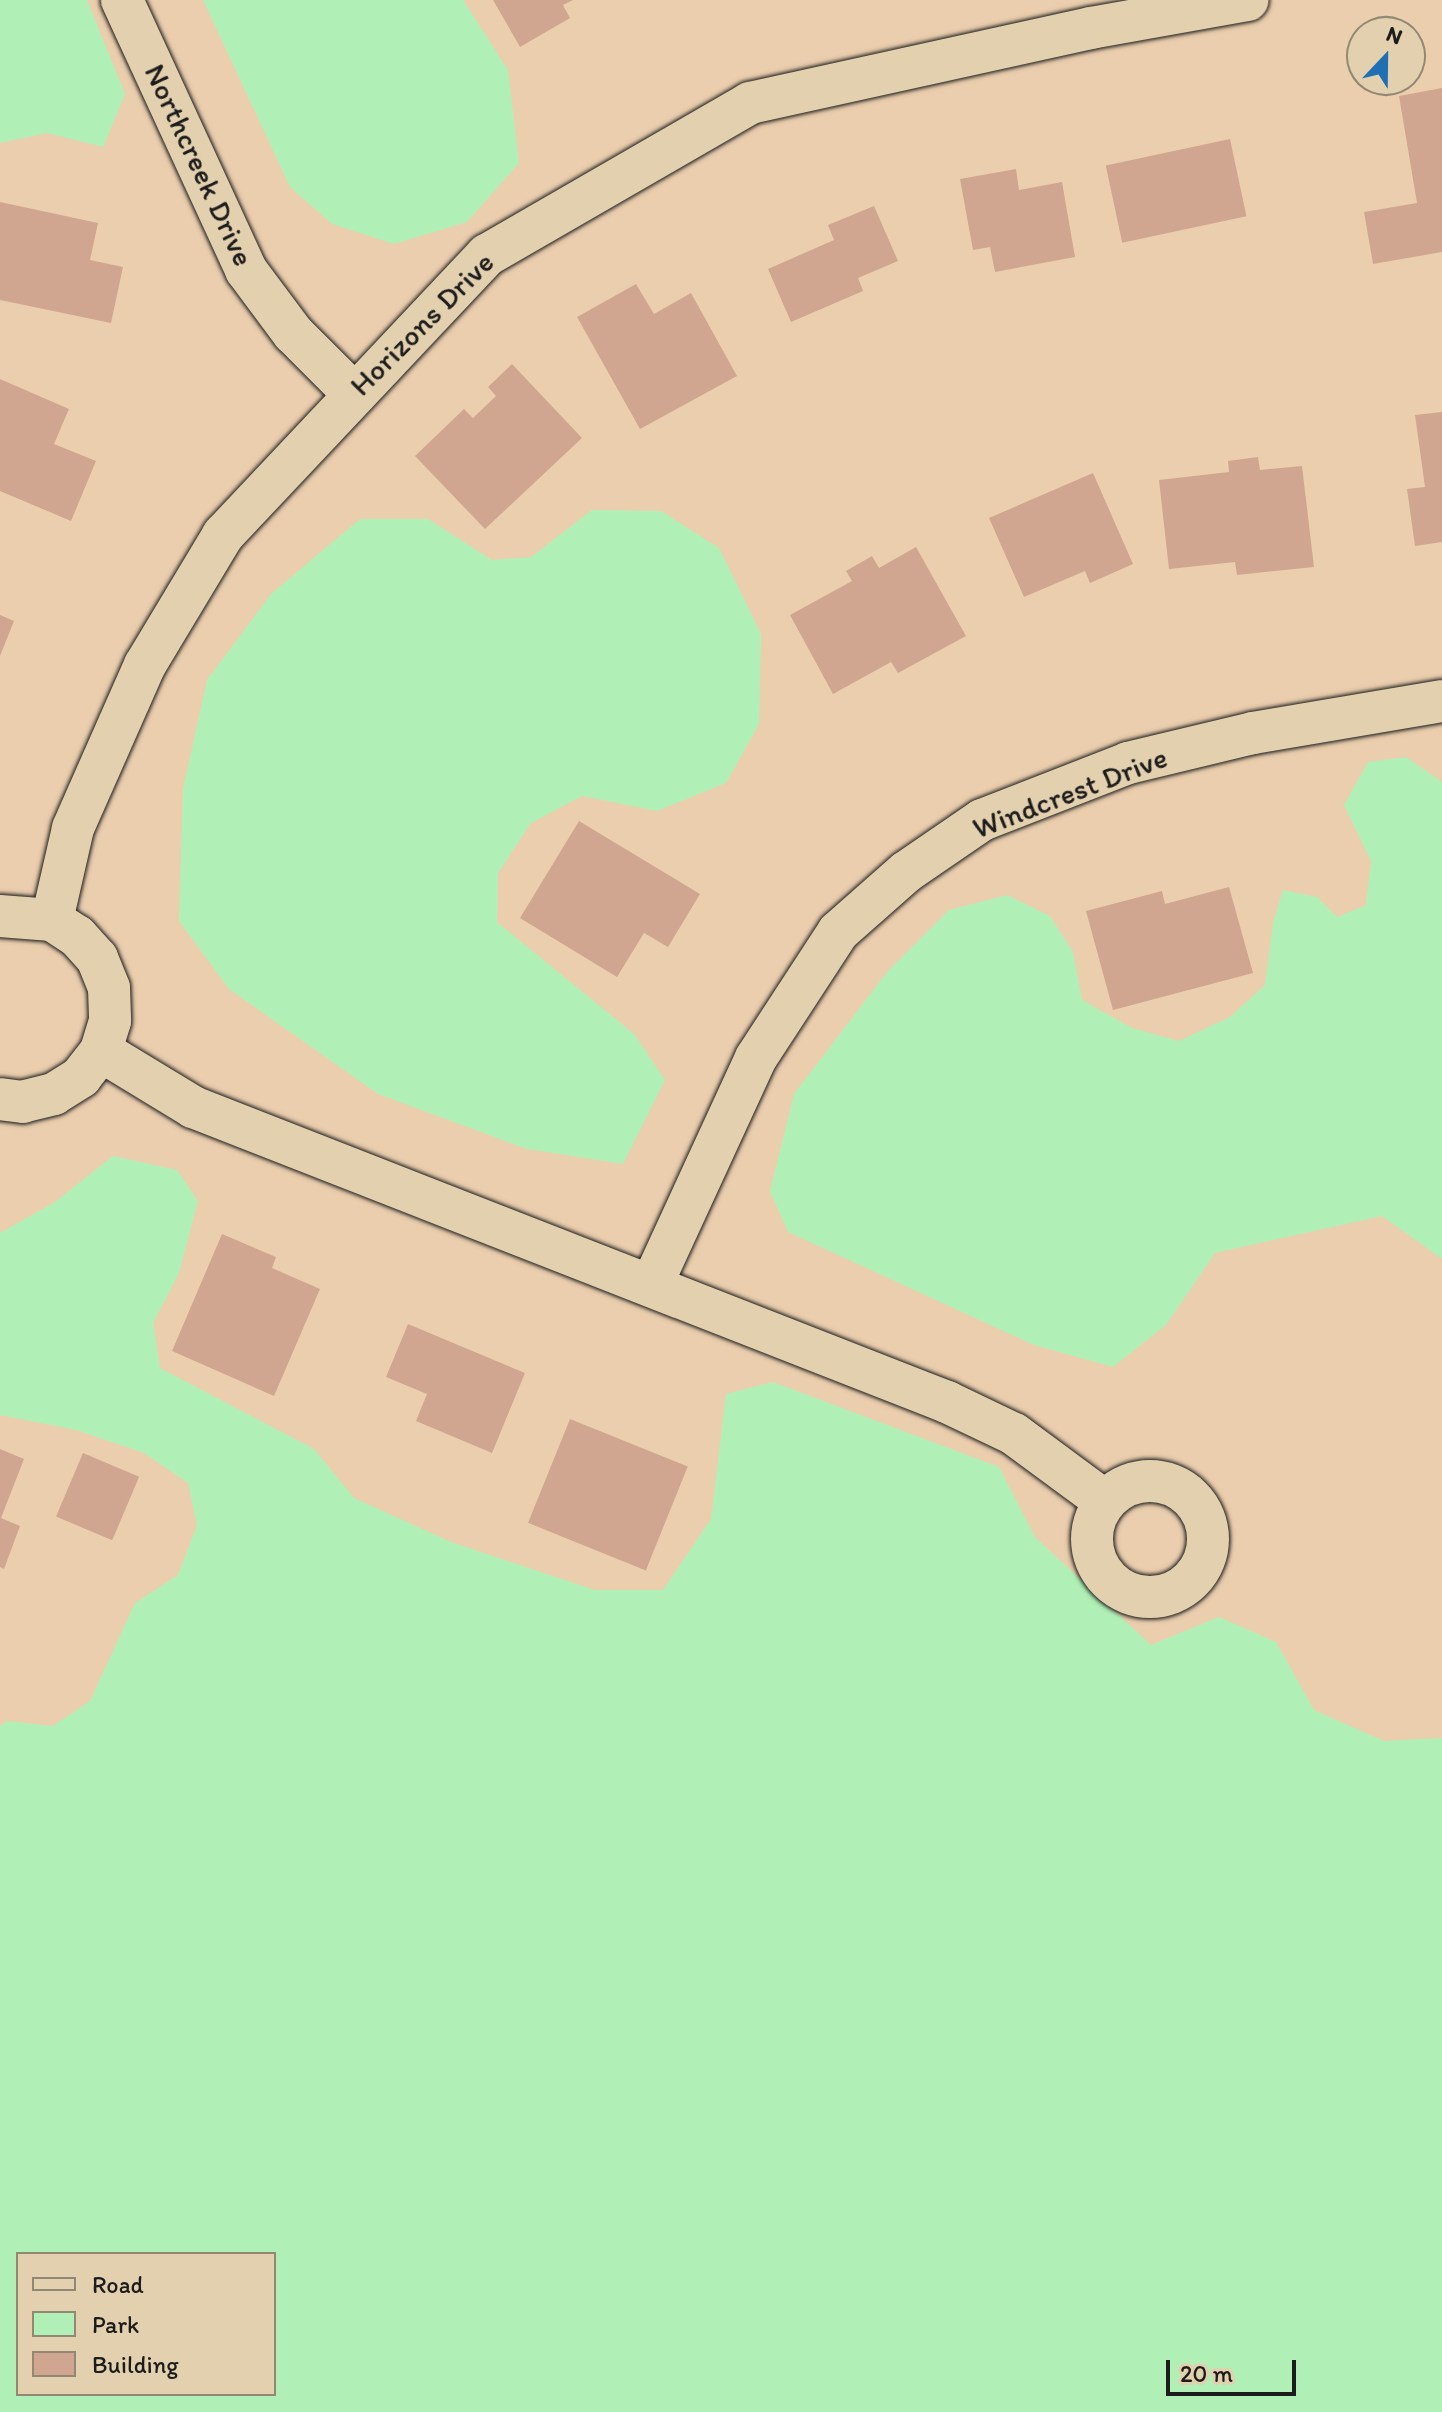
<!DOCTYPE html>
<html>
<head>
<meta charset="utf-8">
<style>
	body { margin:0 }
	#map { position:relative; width:1442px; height:2412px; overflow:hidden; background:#ebceae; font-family:Itim,sans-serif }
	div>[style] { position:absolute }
	.green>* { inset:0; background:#b0f0b7 }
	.building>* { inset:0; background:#d0a690; transform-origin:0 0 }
	.roads { filter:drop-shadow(0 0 2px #1c1c1c) drop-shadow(0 0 2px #1c1c1c) }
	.street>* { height:42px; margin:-21px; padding:0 21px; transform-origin:21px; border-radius:21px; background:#e3d0ae }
	.street>.ring { margin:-21px; padding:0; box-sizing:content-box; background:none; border:42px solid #e3d0ae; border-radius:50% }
	span { translate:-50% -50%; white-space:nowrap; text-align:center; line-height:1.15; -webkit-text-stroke:6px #e3d0ae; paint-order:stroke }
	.street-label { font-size:30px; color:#1c1c1c }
	.legend { position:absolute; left:16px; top:2252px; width:260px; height:144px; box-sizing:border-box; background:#e3d0ae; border:2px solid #938874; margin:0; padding:10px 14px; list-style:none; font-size:24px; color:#1c1c1c }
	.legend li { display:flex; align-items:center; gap:16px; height:40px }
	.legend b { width:40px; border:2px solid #938874 }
	.north { position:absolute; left:1346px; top:16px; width:80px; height:80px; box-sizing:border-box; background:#e3d0ae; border:2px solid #938874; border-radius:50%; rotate:22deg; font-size:22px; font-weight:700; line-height:32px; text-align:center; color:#1c1c1c }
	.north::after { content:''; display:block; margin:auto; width:28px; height:36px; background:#1f6fb2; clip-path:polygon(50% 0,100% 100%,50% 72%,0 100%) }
	.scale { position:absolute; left:1166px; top:2360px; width:130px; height:36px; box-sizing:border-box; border:4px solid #1c1c1c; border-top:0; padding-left:10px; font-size:24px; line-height:28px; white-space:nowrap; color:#1c1c1c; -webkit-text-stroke:6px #e3d0ae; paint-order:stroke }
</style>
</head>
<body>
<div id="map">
	<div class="green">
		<div style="clip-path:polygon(0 0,87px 0,125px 94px,103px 147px,47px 133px,0 143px)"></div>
		<div style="clip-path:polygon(203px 0,463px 0,508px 70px,519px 163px,467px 222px,394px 244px,332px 224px,290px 187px)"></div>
		<div style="clip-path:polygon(592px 510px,661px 511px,719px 548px,761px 634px,759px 724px,726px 783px,657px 811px,582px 796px,531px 823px,498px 873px,497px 922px,634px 1034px,665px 1080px,623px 1164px,527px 1149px,378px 1094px,229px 989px,179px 921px,183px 789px,207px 680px,271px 594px,360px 519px,428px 519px,492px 560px,531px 557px)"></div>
		<div style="clip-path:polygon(1406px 757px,1442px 782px,1442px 1259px,1382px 1216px,1215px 1253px,1166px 1325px,1113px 1367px,1034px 1345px,788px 1232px,770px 1191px,794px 1094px,888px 971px,949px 910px,1007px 895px,1050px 916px,1073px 952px,1082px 1000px,1132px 1028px,1179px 1041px,1230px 1017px,1265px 985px,1273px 923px,1283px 890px,1317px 897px,1337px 917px,1366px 905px,1371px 861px,1344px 805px,1368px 762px)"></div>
		<div style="clip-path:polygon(evenodd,113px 1156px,177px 1170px,198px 1201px,179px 1273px,153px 1323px,160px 1368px,314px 1449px,354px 1498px,451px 1542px,595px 1590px,663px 1590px,711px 1519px,726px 1394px,773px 1382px,999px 1467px,1035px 1537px,1151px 1645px,1219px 1617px,1276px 1642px,1314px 1710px,1384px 1741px,1442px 1738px,1442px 2412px,0 2412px,0 1726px,7px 1721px,53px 1726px,90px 1701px,135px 1603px,178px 1575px,197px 1525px,188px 1483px,144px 1453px,76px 1430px,0 1415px,0 1233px,55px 1202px,113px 1156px,18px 2254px,274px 2254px,274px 2394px,18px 2394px,18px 2254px)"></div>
	</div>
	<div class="building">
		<div style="clip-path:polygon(493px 0,573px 0,563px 5px,570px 18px,520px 47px)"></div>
		<div style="clip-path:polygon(1442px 88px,1442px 252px,1373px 264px,1364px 212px,1417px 203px,1399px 96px)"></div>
		<div style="left:1230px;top:139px;width:79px;height:127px;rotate:78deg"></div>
		<div style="clip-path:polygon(1016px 169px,1019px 190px,1062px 182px,1075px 257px,995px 272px,990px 247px,973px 250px,960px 179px)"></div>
		<div style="clip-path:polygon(0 202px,98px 223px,90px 260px,123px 267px,111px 323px,0 300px)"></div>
		<div style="clip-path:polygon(874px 206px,898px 261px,858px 278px,863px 291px,791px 322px,768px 269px,834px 240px,828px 225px)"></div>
		<div style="clip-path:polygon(636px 284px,654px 314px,691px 293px,737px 376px,640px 429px,577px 317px)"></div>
		<div style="clip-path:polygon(512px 364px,582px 438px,485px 529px,415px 456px,464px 409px,473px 418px,496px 396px,488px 387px)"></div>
		<div style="clip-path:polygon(0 379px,69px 409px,54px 444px,96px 461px,71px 521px,0 491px)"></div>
		<div style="clip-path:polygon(1442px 412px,1442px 542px,1415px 546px,1407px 489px,1425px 487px,1415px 415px)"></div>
		<div style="clip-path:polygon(1258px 457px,1260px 470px,1302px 466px,1314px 567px,1237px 575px,1235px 562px,1169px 569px,1159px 480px,1229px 472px,1228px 461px)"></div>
		<div style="clip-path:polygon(1093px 473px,1133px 564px,1090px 583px,1085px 571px,1024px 597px,989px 518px)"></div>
		<div style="clip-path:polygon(916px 547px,966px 636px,898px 673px,891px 662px,833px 694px,790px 615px,852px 581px,846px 571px,872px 556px,879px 568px)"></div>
		<div style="clip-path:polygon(0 615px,14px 621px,0 656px)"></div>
		<div style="clip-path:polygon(579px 821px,700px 894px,668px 947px,644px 933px,617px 977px,520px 918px)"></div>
		<div style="clip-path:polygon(1229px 887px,1253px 973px,1113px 1010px,1086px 911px,1162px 891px,1165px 904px)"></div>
		<div style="clip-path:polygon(222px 1234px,276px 1257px,272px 1268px,320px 1289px,274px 1396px,172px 1351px)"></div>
		<div style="clip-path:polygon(408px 1324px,525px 1373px,492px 1453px,416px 1421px,427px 1394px,386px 1377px)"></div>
		<div style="left:570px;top:1419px;width:127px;height:112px;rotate:22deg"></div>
		<div style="clip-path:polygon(0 1449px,24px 1459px,1px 1518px,20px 1526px,4px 1569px,0 1567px)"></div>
		<div style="left:83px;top:1453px;width:61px;height:69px;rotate:23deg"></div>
	</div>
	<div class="roads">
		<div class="street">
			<div style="left:122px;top:0;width:297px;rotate:65.3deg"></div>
			<div style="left:246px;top:270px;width:79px;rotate:53.3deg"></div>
			<div style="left:293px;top:333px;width:85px;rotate:45deg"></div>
			<div style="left:0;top:916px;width:52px;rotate:4.4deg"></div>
			<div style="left:52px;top:920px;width:30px;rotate:33deg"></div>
			<div style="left:77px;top:936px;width:30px;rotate:48deg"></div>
			<div style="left:97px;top:958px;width:32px;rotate:68deg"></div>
			<div style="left:109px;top:988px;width:33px;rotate:88deg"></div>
			<div style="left:110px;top:1021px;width:31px;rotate:107deg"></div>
			<div style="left:101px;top:1051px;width:33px;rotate:128deg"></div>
			<div style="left:81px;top:1077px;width:32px;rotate:148deg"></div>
			<div style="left:54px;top:1094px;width:32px;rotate:166deg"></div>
			<div style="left:23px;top:1102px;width:23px;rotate:-173deg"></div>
			<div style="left:52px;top:920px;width:94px;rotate:-77.1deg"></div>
			<div style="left:73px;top:828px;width:178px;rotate:-66.2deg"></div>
			<div style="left:145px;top:665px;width:152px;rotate:-59deg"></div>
			<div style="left:223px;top:535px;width:385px;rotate:-46.7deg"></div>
			<div style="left:487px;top:255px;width:304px;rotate:-30deg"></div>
			<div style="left:750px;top:103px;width:349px;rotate:-12.4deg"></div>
			<div style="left:1091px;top:28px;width:159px;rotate:-10.1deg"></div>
			<div style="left:101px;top:1051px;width:108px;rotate:31.3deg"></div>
			<div style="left:193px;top:1107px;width:810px;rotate:21.37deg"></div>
			<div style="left:947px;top:1402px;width:74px;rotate:25.5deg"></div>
			<div style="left:1014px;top:1434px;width:113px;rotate:36.4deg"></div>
			<div style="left:652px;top:1284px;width:249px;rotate:-65.3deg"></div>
			<div style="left:756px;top:1058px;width:150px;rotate:-56.9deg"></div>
			<div style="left:838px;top:932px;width:91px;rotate:-41.4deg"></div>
			<div style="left:906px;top:872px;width:92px;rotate:-34.4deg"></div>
			<div style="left:982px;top:820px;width:157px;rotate:-21.3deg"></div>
			<div style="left:1128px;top:763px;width:129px;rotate:-13.5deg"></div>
			<div style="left:1253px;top:733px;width:192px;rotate:-9.6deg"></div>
			<div class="ring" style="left:1092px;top:1481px;width:74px;height:74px"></div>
		</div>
	</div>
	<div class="street-label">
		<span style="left:199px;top:165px;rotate:65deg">Northcreek Drive</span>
		<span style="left:422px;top:324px;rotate:-45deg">Horizons Drive</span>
		<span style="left:1070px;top:793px;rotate:-21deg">Windcrest Drive</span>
	</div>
	<ul class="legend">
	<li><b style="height:10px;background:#e3d0ae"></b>Road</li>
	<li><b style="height:22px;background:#b0f0b7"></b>Park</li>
	<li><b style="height:22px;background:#d0a690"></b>Building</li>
	</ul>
	<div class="north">N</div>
	<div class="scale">20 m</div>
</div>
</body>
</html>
